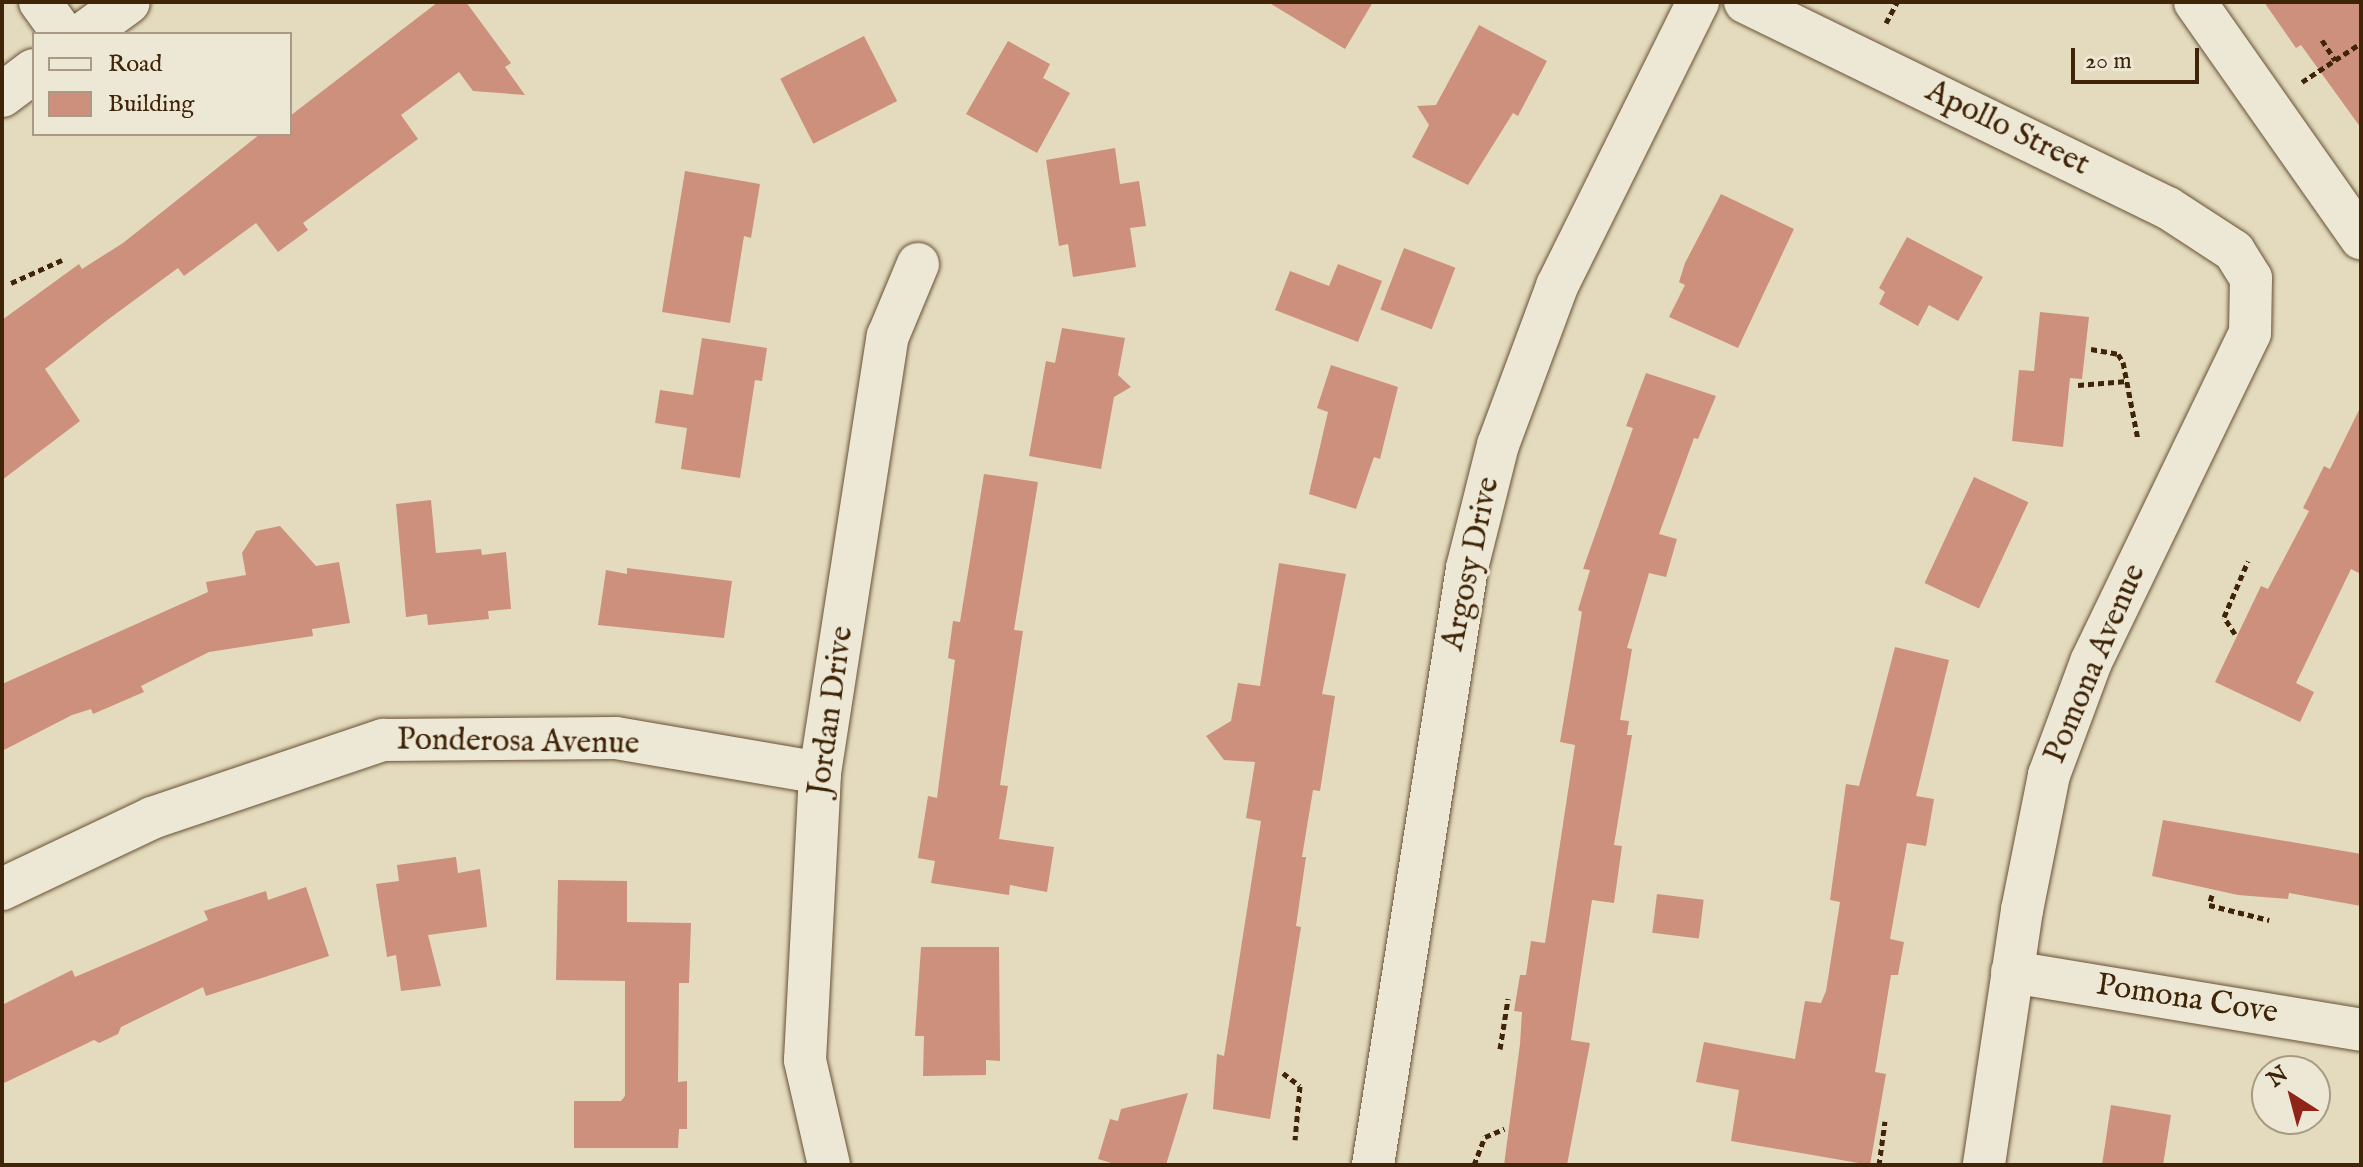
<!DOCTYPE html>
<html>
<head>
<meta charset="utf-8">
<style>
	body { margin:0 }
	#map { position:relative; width:2363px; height:1167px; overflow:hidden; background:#e4dbbe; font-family:"IM FELL English",serif }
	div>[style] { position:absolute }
	.building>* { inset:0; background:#cc907c; transform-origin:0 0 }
	.path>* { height:5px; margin-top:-2.5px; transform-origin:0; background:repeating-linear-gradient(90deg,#402408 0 6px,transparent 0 10px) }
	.roads { filter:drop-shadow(0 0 2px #695236) drop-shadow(0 0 2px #695236) }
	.street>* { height:42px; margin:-21px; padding:0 21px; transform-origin:21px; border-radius:21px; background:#ede8d5 }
	.secondary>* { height:44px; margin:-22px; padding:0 22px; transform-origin:22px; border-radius:22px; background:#ede8d5 }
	span { translate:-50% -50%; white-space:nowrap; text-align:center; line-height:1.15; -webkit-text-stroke:6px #ede8d5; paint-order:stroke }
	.street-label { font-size:32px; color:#402408 }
	.frame { position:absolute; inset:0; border:4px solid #402408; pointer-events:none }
	.legend { position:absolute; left:32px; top:32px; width:260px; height:104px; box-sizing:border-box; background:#ede8d5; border:2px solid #a89a83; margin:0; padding:10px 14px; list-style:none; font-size:24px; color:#402408 }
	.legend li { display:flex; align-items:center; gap:16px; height:40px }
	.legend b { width:40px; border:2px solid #a89a83 }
	.north { position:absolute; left:2251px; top:1055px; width:80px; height:80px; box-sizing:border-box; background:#ede8d5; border:2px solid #a89a83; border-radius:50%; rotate:324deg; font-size:22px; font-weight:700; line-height:32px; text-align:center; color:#402408 }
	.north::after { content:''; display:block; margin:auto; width:28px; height:36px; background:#8f2418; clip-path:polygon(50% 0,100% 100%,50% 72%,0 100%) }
	.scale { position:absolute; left:2071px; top:48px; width:128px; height:36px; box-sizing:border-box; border:4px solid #402408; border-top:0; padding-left:10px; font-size:24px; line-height:28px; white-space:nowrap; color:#402408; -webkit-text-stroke:6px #ede8d5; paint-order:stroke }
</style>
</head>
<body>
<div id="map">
	<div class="building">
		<div style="clip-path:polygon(438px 2px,466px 2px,511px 63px,505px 67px,525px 95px,473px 91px,459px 72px,401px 115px,418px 139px,303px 223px,308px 230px,278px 252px,256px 223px,184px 276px,178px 268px,106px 321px,45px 369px,80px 421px,2px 480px,2px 320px,79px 264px,82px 269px,123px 243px,260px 134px,290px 134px,290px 116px)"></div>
		<div style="clip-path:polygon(1268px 2px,1373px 2px,1345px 49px)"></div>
		<div style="clip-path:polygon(2264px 2px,2361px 2px,2361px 128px,2301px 45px,2296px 48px)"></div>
		<div style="clip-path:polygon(1479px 25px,1547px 61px,1518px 116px,1513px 113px,1468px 185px,1412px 157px,1429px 125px,1417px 106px,1436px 105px)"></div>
		<div style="left:864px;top:36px;width:73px;height:94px;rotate:63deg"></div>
		<div style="clip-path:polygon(1008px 41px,1050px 64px,1043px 78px,1070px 93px,1037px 153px,966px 114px)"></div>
		<div style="clip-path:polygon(1115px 148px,1120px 184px,1139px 181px,1146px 226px,1130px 228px,1136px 267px,1073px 277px,1068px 244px,1059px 246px,1046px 160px)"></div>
		<div style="clip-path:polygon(685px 171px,760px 184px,751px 238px,744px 236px,730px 323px,662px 312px)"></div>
		<div style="clip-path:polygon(1721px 194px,1794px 229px,1738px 348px,1669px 317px,1685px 285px,1679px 282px,1685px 263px)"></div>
		<div style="clip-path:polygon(1907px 237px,1983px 277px,1958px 321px,1929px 305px,1918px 326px,1879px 304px,1885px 292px,1879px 288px)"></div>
		<div style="left:1404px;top:248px;width:55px;height:66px;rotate:21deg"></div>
		<div style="clip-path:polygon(1338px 264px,1382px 281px,1358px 342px,1275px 310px,1290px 271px,1329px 286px)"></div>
		<div style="clip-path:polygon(2040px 312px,2089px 317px,2082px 379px,2070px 378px,2063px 447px,2012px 441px,2019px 370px,2034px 371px)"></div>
		<div style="clip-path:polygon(1062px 328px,1125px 338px,1118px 375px,1131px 387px,1114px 397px,1101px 469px,1029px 456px,1046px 361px,1055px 363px)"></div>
		<div style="clip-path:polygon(702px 338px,767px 348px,762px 381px,755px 380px,740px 478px,681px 469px,687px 428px,655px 423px,660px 390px,693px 395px)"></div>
		<div style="clip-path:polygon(1331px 365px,1398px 387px,1380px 459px,1374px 457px,1356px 509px,1309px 494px,1328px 412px,1317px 408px)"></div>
		<div style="clip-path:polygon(1646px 373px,1716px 396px,1698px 439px,1694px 438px,1659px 534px,1677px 539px,1666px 577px,1649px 573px,1627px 648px,1632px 649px,1620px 720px,1629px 721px,1627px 735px,1632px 735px,1614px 845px,1622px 846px,1614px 903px,1592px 900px,1571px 1040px,1590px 1043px,1567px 1165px,1504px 1165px,1520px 1044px,1522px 1012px,1514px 1011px,1520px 975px,1526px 975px,1531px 941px,1545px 943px,1575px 745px,1560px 742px,1582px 612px,1578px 610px,1590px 570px,1583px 569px,1633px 428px,1626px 426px)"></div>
		<div style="clip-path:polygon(2361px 406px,2361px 574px,2351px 569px,2296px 683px,2314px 692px,2300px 722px,2215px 682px,2261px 586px,2268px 589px,2309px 511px,2303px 508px,2324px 466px,2330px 469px)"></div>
		<div style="clip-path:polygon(984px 474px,1038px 482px,1014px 630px,1023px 631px,1000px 785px,1008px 786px,999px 839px,1054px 847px,1047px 892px,1010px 885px,1009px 895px,931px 883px,935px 861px,918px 858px,928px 796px,937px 798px,955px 660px,948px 658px,953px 621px,960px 622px)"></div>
		<div style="left:1974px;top:477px;width:60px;height:117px;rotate:25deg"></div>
		<div style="clip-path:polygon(431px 500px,436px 553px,481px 549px,482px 555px,506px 552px,511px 609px,488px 611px,489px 619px,428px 625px,427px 614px,406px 617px,396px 504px)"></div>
		<div style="clip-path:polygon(280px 526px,316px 566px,339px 562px,350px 623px,312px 629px,313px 636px,209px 652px,141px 686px,144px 692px,93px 714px,91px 709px,72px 715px,2px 751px,2px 684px,208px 592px,206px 582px,246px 575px,242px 553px,256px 531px)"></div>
		<div style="clip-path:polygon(1279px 563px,1346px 574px,1322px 694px,1335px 696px,1320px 791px,1313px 790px,1302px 857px,1306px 857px,1296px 926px,1301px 927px,1270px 1119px,1213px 1109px,1217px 1054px,1224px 1056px,1261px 821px,1246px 818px,1255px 762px,1224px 760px,1206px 736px,1231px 721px,1238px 683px,1260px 686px)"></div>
		<div style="clip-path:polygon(627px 568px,732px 581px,724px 638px,598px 625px,606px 570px,627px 574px)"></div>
		<div style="clip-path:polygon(1895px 647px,1949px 660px,1916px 796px,1934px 799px,1926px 846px,1907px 843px,1890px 939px,1904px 942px,1898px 975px,1891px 975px,1875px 1072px,1886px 1074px,1870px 1165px,1731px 1141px,1739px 1090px,1696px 1082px,1704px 1042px,1795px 1059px,1805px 1001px,1821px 1003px,1826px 991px,1840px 902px,1830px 900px,1846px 784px,1859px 786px)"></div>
		<div style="clip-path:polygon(2163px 820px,2361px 854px,2361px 906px,2289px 893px,2288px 899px,2238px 895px,2152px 876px)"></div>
		<div style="clip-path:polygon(456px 857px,458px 873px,480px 869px,487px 927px,428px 935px,441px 986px,401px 991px,396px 955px,387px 957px,376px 884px,399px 881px,397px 865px)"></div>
		<div style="clip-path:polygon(558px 880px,627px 881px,627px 922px,691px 923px,689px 983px,679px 983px,678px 1082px,687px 1081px,687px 1129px,679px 1129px,678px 1148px,574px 1148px,574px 1101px,621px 1101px,625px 1096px,625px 981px,556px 980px)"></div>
		<div style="clip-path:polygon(306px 887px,329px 956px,206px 996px,203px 987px,121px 1027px,118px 1034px,99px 1043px,94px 1040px,2px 1084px,2px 1005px,72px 970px,75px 977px,208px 920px,204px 911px,266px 891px,268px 900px)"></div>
		<div style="left:1657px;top:894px;width:47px;height:39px;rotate:7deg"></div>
		<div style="clip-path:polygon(921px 947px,999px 947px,1000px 1061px,986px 1060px,986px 1075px,923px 1076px,924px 1036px,915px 1036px)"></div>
		<div style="clip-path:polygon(1188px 1093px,1166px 1165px,1118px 1165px,1098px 1159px,1110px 1119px,1118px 1121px,1121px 1109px)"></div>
		<div style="clip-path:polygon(2111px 1105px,2171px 1115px,2163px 1165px,2102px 1165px)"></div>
	</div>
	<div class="path">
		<div style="left:1886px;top:23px;width:24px;rotate:-62deg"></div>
		<div style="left:2322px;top:40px;width:24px;rotate:57deg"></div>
		<div style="left:2302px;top:82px;width:71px;rotate:-33.5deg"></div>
		<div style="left:11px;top:283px;width:56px;rotate:-24.3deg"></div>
		<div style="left:2091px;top:349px;width:27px;rotate:10deg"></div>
		<div style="left:2118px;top:354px;width:9px;rotate:58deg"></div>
		<div style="left:2123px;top:362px;width:79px;rotate:79.1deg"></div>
		<div style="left:2078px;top:385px;width:49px;rotate:-4.7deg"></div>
		<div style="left:2235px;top:634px;width:20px;rotate:-123deg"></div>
		<div style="left:2224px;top:617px;width:61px;rotate:-66.8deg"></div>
		<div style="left:2212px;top:895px;width:10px;rotate:107deg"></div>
		<div style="left:2209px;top:905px;width:62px;rotate:14deg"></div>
		<div style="left:1500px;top:1049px;width:51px;rotate:-80.9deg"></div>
		<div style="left:1283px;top:1073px;width:21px;rotate:37deg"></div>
		<div style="left:1300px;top:1086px;width:54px;rotate:95.3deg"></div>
		<div style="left:1474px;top:1165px;width:30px;rotate:-69deg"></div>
		<div style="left:1485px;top:1137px;width:21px;rotate:-23deg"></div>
		<div style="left:1879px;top:1165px;width:44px;rotate:-82.2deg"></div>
	</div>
	<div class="roads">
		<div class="street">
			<div style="left:40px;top:2px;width:39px;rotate:54deg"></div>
			<div style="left:1745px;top:2px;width:470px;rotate:26deg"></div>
			<div style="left:2168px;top:208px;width:79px;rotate:33.1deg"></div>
			<div style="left:2234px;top:251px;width:32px;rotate:58deg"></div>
			<div style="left:2251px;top:278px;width:55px;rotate:91deg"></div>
			<div style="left:2250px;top:333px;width:365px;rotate:115.8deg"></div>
			<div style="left:2091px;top:662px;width:121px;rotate:110.4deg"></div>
			<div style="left:2049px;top:775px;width:138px;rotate:101.3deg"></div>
			<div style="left:2022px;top:910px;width:258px;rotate:98.5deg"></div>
			<div style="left:2195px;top:2px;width:289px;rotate:54.9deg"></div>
			<div style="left:2px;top:889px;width:166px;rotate:-25.3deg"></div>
			<div style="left:152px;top:818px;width:244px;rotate:-18.7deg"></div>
			<div style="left:383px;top:740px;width:233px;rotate:-0.5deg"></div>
			<div style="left:616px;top:738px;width:207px;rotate:9.7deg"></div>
			<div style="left:2012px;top:972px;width:354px;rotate:9.4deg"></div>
			<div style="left:829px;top:1165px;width:108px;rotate:-102.9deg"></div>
			<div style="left:805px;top:1060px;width:287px;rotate:-87deg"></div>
			<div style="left:820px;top:773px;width:442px;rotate:-81.2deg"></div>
			<div style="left:888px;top:336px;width:78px;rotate:-67.4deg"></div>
			<div style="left:1373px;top:1165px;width:604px;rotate:-81.05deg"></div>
			<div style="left:1467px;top:568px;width:127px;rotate:-75.9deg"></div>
			<div style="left:1498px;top:445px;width:170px;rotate:-69.6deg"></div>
			<div style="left:1557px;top:286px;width:317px;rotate:-63.6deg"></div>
		</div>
		<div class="secondary">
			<div style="left:84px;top:34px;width:54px;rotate:-36deg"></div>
			<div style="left:2px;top:95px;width:40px;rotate:-37deg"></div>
		</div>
	</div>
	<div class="street-label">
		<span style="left:2007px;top:129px;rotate:26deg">Apollo Street</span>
		<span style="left:1472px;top:564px;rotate:-78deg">Argosy Drive</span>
		<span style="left:2096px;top:664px;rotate:-67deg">Pomona Avenue</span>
		<span style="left:832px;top:711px;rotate:-82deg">Jordan Drive</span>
		<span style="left:518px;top:743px;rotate:1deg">Ponderosa Avenue</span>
		<span style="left:2187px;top:1000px;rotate:9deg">Pomona Cove</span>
	</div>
	<div class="frame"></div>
	<ul class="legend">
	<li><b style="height:10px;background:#ede8d5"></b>Road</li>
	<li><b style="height:22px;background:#cc907c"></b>Building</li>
	</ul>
	<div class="north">N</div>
	<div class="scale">20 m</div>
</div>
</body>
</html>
